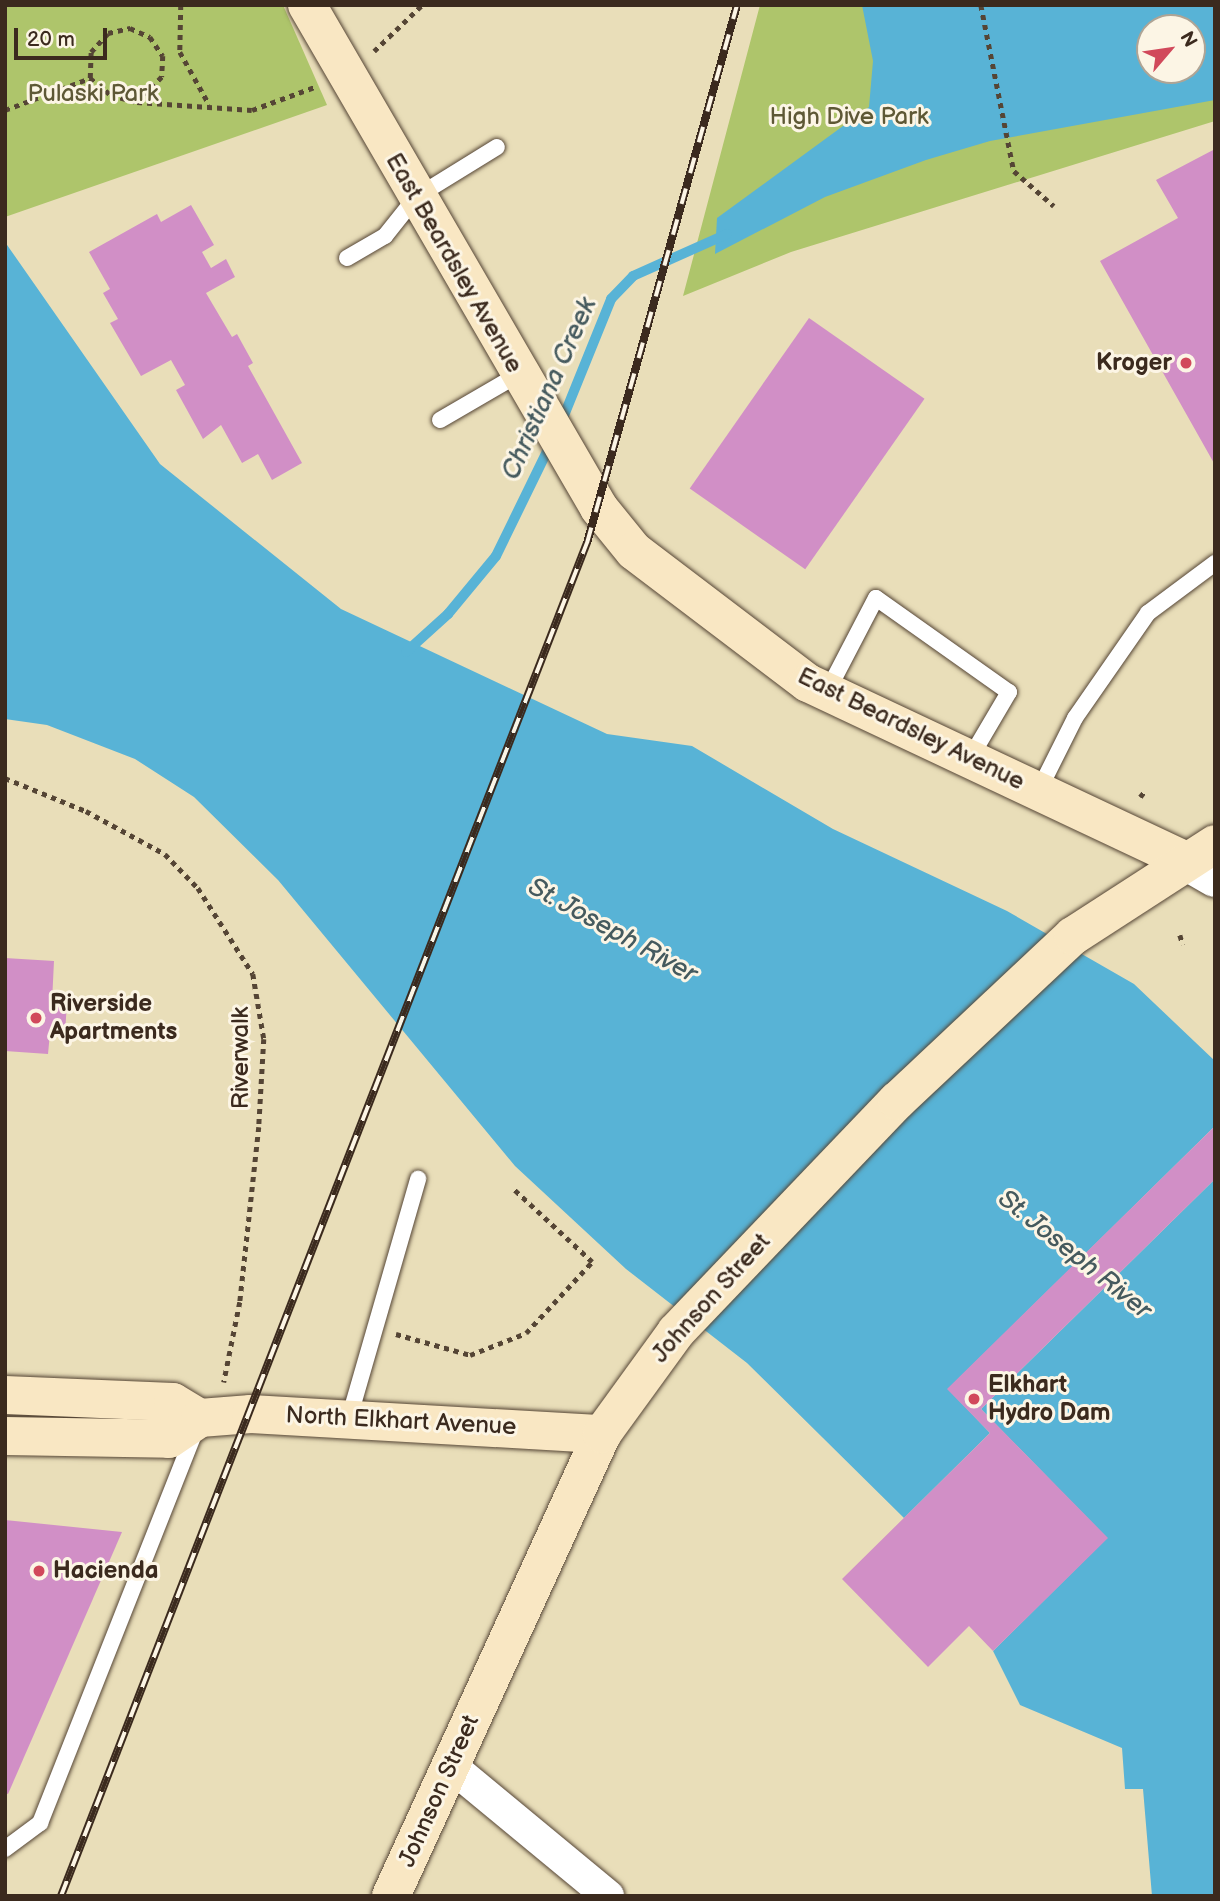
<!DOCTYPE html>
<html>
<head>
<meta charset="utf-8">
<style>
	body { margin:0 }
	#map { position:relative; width:1220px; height:1901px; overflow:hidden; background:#e9deb9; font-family:"Balsamiq Sans",sans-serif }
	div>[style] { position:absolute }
	.green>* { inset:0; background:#aec56b }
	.water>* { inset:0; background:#58b3d6 }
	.stream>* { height:10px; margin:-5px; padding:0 5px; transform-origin:5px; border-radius:5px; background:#58b3d6 }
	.building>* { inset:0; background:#d18fc6; transform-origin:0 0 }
	.path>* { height:4.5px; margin-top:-2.25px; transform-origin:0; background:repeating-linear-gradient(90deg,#554535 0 5px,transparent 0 10px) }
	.roads { filter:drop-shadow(0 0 2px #554535) drop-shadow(0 0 2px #554535) }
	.service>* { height:16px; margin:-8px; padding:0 8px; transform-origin:8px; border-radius:8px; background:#fff }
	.minor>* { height:32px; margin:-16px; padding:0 16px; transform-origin:16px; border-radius:16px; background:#fff }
	.tertiary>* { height:38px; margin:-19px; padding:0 19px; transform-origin:19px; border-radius:19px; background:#fff }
	.secondary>* { height:38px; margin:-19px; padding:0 19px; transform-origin:19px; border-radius:19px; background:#f9e7c3 }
	.rail>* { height:8px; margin-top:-4px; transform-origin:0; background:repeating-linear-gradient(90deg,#fcf5e5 0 16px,#3b2a1e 0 32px); box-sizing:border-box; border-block:2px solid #3b2a1e }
	.dots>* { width:19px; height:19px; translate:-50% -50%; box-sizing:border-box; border:4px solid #fcf5e5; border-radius:50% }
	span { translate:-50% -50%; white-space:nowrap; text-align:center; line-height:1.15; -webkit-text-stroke:6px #fcf5e5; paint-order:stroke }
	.park-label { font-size:24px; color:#5e5835 }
	.street-label { font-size:24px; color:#3b2a1e }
	.poi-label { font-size:24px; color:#3b2a1e; font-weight:700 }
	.right { translate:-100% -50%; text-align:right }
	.left { translate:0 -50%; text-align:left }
	.water-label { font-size:26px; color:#455a5e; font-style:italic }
	.frame { position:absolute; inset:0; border:7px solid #3b2a1e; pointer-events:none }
	.north { position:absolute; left:1136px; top:14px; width:70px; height:70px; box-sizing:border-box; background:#fcf5e5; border:2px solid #afa495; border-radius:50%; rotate:61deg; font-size:19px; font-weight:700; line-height:28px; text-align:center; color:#3b2a1e }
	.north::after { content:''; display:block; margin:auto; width:24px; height:32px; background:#d1495b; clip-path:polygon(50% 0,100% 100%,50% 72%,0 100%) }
	.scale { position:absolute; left:14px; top:28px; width:93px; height:32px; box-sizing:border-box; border:4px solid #3b2a1e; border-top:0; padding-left:9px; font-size:21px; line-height:24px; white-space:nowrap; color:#3b2a1e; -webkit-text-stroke:5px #fcf5e5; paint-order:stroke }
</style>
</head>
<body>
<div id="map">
	<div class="green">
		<div style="clip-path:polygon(5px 5px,283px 5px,327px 105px,5px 217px)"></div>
		<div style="clip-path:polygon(evenodd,760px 5px,1215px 5px,1215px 121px,791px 252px,683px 296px,760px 5px,1150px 28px,1192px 28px,1192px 70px,1150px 70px,1150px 28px)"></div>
	</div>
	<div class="water">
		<div style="clip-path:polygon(evenodd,862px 5px,1215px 5px,1215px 100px,990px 141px,926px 160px,825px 197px,715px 254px,717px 218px,869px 107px,873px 61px,862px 5px,1150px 28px,1192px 28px,1192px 70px,1150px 70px,1150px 28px)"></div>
		<div style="clip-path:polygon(5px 242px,160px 464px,341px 609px,607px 734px,692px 746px,833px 829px,1007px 911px,1134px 984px,1215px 1061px,1215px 1126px,948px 1389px,990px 1433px,904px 1518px,747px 1363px,626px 1269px,515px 1166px,278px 880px,194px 797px,135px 759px,47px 725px,5px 719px)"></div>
		<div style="clip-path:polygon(1215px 1179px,1215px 1896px,1152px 1896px,1143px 1789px,1125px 1789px,1122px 1748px,1020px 1705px,993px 1651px,1107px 1538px,981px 1409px)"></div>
	</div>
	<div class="stream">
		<div style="left:561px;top:423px;width:134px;rotate:-68deg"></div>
		<div style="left:611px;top:299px;width:32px;rotate:-46deg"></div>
		<div style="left:633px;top:276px;width:103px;rotate:-24.1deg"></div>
		<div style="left:406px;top:652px;width:57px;rotate:-42.1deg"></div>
		<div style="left:448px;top:614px;width:75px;rotate:-50.4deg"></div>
		<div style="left:496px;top:556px;width:126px;rotate:-64deg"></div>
	</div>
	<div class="building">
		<div style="clip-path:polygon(1215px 149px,1215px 465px,1100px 261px,1178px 218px,1156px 180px)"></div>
		<div style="clip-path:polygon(191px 205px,214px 245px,202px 252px,211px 268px,226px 259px,235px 277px,206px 293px,232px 337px,237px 334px,253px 363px,248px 366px,302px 463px,272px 480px,258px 454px,242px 463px,221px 425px,203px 439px,176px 390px,185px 385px,171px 360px,141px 376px,110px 323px,118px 319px,103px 293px,110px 289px,89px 252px,157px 214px,161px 222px)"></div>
		<div style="left:809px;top:318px;width:141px;height:208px;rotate:35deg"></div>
		<div style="clip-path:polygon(5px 958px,54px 961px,52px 1002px,67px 1003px,65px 1033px,50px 1033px,48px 1054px,5px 1051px)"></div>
		<div style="clip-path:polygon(1215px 1126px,1215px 1179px,981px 1409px,1108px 1538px,993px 1651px,969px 1626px,928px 1667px,842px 1579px,990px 1433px,947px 1389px)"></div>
		<div style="clip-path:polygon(5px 1520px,122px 1532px,8px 1794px,5px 1793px)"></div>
	</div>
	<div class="path">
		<div style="left:181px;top:5px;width:47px;rotate:91.2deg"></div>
		<div style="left:180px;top:52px;width:60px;rotate:60.9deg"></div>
		<div style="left:981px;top:5px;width:169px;rotate:78.8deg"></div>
		<div style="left:1014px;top:171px;width:53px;rotate:41.2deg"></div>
		<div style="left:374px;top:51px;width:66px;rotate:-43.8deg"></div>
		<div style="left:90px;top:78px;width:26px;rotate:-88deg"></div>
		<div style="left:91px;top:52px;width:25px;rotate:-48deg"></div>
		<div style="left:108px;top:33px;width:23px;rotate:-13deg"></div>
		<div style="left:130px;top:28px;width:22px;rotate:24deg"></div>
		<div style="left:150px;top:37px;width:23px;rotate:56deg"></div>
		<div style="left:163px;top:56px;width:21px;rotate:93deg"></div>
		<div style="left:162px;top:77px;width:33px;rotate:134deg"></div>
		<div style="left:5px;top:110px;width:91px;rotate:-20.6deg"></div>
		<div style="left:90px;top:78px;width:27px;rotate:39deg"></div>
		<div style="left:111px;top:95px;width:27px;rotate:15deg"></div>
		<div style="left:137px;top:102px;width:115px;rotate:4deg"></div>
		<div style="left:252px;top:110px;width:67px;rotate:-20.1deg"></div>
		<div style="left:5px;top:778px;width:87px;rotate:22.2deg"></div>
		<div style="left:86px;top:811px;width:90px;rotate:28.6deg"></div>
		<div style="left:165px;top:854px;width:47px;rotate:45.9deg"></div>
		<div style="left:198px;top:888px;width:102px;rotate:57.4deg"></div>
		<div style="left:253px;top:974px;width:66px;rotate:80.4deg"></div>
		<div style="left:264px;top:1039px;width:88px;rotate:93.3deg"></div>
		<div style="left:259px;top:1127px;width:176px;rotate:96.2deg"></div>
		<div style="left:240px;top:1302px;width:82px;rotate:101.3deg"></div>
		<div style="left:1140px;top:797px;width:6px;rotate:-51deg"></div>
		<div style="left:1180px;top:935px;width:10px;rotate:73deg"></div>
		<div style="left:396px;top:1334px;width:77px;rotate:15.8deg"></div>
		<div style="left:470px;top:1355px;width:60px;rotate:-21.4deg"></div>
		<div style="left:526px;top:1333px;width:97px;rotate:-47.1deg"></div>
		<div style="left:592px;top:1262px;width:109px;rotate:-137.2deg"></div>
	</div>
	<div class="roads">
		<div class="service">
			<div style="left:347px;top:258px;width:44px;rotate:-30.1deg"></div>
			<div style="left:385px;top:236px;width:50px;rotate:-51.5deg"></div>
			<div style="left:416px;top:197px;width:95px;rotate:-31.7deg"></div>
			<div style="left:440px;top:420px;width:91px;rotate:-30.2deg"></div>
			<div style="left:827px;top:692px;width:106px;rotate:-62.5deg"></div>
			<div style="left:876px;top:598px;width:163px;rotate:35.3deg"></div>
			<div style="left:1009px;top:692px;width:79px;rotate:120.5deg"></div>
			<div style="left:1038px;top:792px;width:83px;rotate:-63.4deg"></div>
			<div style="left:1075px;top:718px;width:128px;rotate:-55.2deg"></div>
			<div style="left:1148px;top:613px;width:84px;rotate:-36.7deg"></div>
			<div style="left:350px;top:1415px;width:246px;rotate:-73.9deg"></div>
			<div style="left:5px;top:1849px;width:44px;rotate:-36.6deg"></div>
			<div style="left:40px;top:1823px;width:426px;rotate:-68.4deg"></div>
		</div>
		<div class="minor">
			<div style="left:451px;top:1766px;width:204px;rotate:39.6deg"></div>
		</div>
		<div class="tertiary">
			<div style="left:1182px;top:859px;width:38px;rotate:30deg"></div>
		</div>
		<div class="secondary">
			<div style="left:307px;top:5px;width:582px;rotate:59.86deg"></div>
			<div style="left:599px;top:508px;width:55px;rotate:50.9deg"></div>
			<div style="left:634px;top:551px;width:218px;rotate:37.2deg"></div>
			<div style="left:808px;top:683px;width:413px;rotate:25.2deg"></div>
			<div style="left:5px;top:1395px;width:168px;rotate:2.4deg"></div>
			<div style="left:173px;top:1402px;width:31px;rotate:31deg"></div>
			<div style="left:5px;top:1436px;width:164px;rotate:1deg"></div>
			<div style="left:169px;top:1439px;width:37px;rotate:-34deg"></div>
			<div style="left:200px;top:1418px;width:51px;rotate:-4.5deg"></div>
			<div style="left:251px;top:1414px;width:352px;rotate:3.3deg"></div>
			<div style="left:391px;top:1896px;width:508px;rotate:-65.45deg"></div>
			<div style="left:602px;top:1434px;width:126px;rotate:-54deg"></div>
			<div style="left:676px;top:1332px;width:320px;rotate:-46.3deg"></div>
			<div style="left:897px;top:1101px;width:241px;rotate:-43.2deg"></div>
			<div style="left:1073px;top:936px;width:169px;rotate:-32.9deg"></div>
		</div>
	</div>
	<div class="rail">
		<div style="left:61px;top:1896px;width:1452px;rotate:-68.76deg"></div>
		<div style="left:587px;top:543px;width:559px;rotate:-74.42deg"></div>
	</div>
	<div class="dots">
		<div style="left:1186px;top:363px;background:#d1495b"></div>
		<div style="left:36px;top:1018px;background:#d1495b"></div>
		<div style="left:974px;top:1399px;background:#d1495b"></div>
		<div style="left:39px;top:1571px;background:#d1495b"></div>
	</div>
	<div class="park-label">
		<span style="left:93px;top:94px">Pulaski Park</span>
		<span style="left:849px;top:117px">High Dive Park</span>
	</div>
	<div class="street-label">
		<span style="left:454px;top:263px;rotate:60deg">East Beardsley Avenue</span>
		<span style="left:911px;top:729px;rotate:26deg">East Beardsley Avenue</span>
		<span style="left:241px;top:1058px;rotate:-90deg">Riverwalk</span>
		<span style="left:711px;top:1298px;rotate:-48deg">Johnson Street</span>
		<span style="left:401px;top:1421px;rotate:3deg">North Elkhart Avenue</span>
		<span style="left:439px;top:1791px;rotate:-66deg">Johnson Street</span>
	</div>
	<div class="poi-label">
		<span class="right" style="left:1172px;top:363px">Kroger</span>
		<span class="left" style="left:50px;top:1018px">Riverside<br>Apartments</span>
		<span class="left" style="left:988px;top:1399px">Elkhart<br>Hydro Dam</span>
		<span class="left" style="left:53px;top:1571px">Hacienda</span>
	</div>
	<div class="water-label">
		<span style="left:550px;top:389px;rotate:-66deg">Christiana Creek</span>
		<span style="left:612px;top:931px;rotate:29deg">St. Joseph River</span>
		<span style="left:1074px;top:1255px;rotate:39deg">St. Joseph River</span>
	</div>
	<div class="frame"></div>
	<div class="north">N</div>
	<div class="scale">20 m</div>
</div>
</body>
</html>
